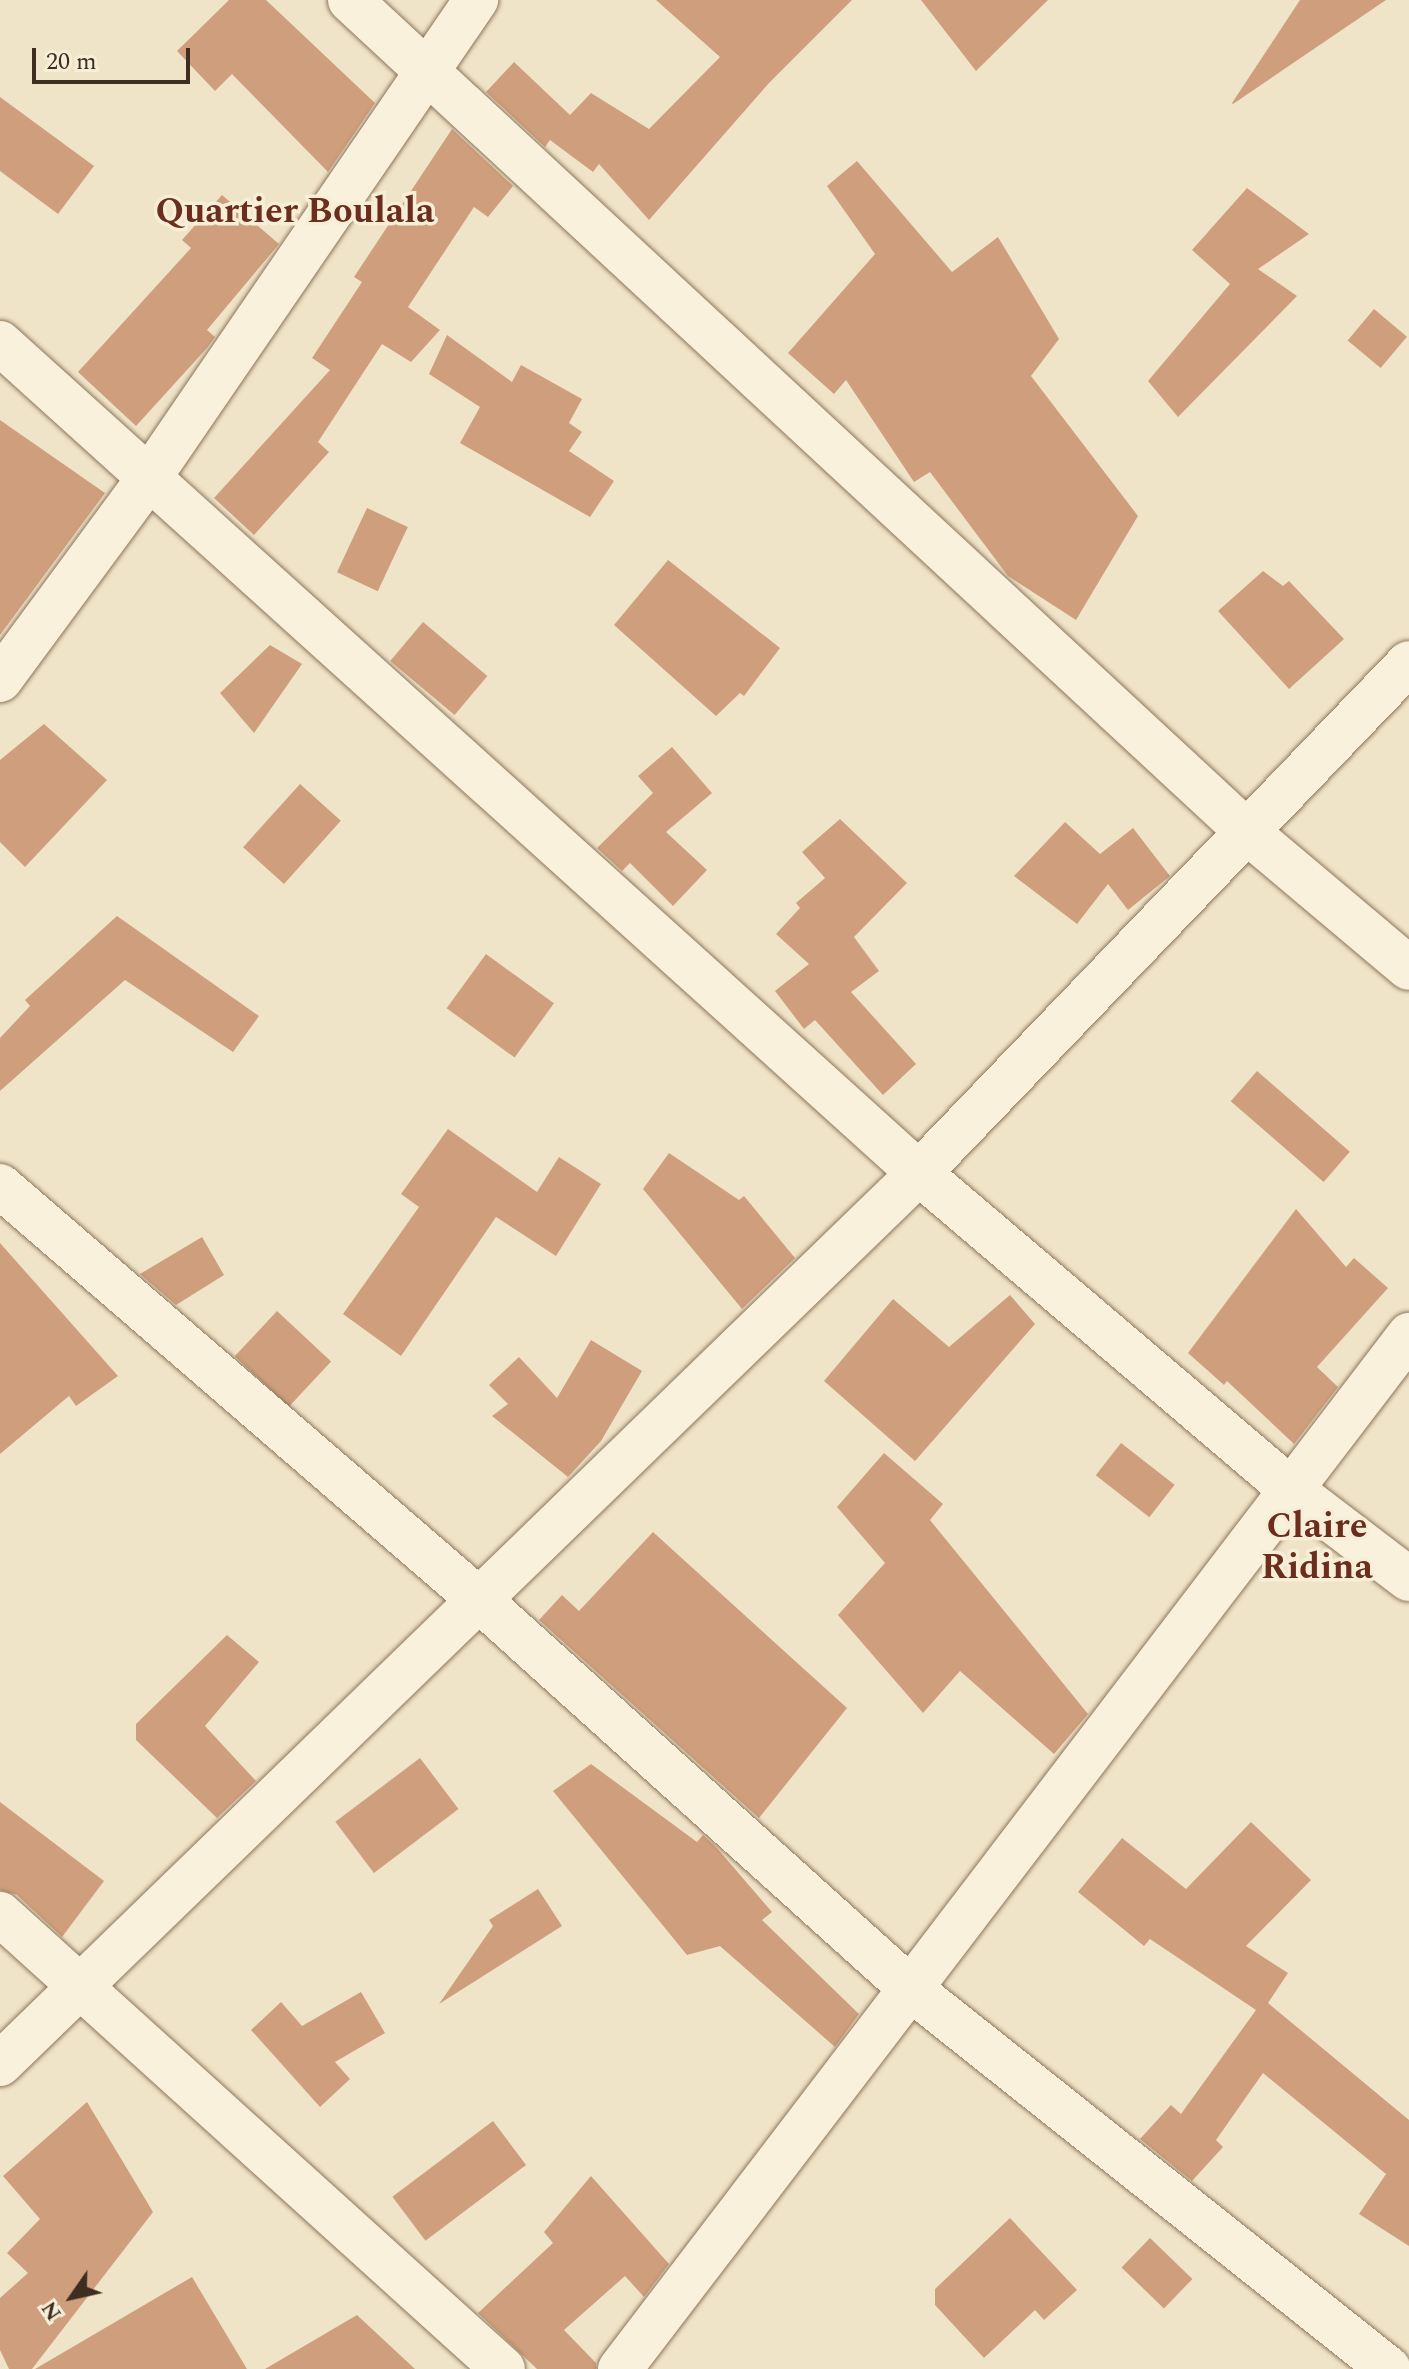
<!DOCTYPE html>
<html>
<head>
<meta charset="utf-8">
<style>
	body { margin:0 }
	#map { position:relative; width:1409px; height:2369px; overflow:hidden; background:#f0e4c8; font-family:Spectral,serif }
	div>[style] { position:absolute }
	.building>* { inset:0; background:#cf9f7d; transform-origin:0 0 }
	.roads { filter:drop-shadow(0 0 2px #8d765c) drop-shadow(0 0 2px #8d765c) }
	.minor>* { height:44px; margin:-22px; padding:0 22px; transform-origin:22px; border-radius:22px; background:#faf1dc }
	span { translate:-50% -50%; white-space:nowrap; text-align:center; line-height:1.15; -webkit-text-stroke:7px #f7eed8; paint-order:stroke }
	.district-label { font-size:36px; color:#6b2e1e; font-weight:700 }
	.north { position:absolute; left:32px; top:2257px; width:80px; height:80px; -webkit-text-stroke:6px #f7eed8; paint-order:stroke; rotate:236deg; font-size:22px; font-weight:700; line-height:32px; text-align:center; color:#3d2e20 }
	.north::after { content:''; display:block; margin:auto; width:28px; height:36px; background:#3d2e20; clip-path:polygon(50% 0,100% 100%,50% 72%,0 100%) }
	.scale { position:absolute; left:32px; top:48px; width:158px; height:36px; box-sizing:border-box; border:4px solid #3d2e20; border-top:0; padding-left:10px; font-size:24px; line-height:28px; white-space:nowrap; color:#3d2e20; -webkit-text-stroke:6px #f7eed8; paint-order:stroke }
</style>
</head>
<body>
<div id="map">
	<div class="building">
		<div style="clip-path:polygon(229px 0,266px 0,375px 103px,328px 172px,232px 74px,215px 91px,177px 51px)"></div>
		<div style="clip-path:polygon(656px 0,852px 0,769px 83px,649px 220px,599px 164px,593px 172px,550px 140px,545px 147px,486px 92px,514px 62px,570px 115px,591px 93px,649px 129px,720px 57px)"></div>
		<div style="clip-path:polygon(921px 0,1048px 0,976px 71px)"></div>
		<div style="clip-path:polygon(1300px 0,1386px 0,1233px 104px,1232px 103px)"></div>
		<div style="clip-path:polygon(0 97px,94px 166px,58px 214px,0 171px)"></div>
		<div style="clip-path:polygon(452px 129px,513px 186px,488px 217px,474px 207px,408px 307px,440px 330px,411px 362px,382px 344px,318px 442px,329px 452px,254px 535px,214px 498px,330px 370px,312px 358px,362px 282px,354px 277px)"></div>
		<div style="clip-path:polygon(857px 161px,952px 272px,998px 237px,1059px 339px,1031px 376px,1138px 516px,1076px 620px,1008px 576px,930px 472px,914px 482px,846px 380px,834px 394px,788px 353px,875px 254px,827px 186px)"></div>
		<div style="clip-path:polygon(1247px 188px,1309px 234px,1258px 269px,1297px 296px,1178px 417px,1148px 381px,1230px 284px,1192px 250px)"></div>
		<div style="clip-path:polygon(222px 195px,279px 244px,207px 330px,215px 337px,207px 348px,136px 426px,78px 372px,191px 248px,182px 240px)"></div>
		<div style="left:1374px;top:309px;width:43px;height:41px;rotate:40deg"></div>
		<div style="clip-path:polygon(447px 335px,512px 382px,521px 365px,582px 399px,569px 423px,582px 432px,569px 451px,614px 481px,590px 517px,460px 443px,480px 407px,429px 374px)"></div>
		<div style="clip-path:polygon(0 420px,105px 493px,0 635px)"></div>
		<div style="left:367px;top:508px;width:45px;height:71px;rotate:25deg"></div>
		<div style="clip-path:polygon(668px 560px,780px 648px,744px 696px,740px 693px,716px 716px,614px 625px)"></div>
		<div style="clip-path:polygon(1263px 571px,1283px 586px,1289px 581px,1344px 639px,1289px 689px,1218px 611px)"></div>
		<div style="left:423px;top:622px;width:84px;height:51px;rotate:40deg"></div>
		<div style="clip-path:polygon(270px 645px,302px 664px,254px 733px,220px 693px)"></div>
		<div style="clip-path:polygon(44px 724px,107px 780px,25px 867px,0 842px,0 760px)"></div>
		<div style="clip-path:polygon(672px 747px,712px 793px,666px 832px,707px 870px,673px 906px,630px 863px,622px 871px,597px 848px,653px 793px,638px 776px)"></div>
		<div style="left:300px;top:784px;width:55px;height:85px;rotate:42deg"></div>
		<div style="clip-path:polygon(840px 819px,907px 883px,854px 937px,879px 971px,851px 992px,916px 1064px,883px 1095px,815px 1020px,804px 1029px,775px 991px,809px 964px,776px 934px,800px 908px,796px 903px,825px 878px,802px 852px)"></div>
		<div style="clip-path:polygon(1065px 822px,1100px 854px,1133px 828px,1170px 876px,1128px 910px,1108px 884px,1077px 924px,1014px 876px)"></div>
		<div style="clip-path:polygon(117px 916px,259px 1016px,233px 1052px,125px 980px,0 1091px,0 1038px,30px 1006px,25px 1000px)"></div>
		<div style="left:486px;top:954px;width:84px;height:67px;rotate:36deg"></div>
		<div style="left:1257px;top:1071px;width:123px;height:40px;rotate:41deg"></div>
		<div style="clip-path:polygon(448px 1129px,537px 1192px,559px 1157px,601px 1184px,556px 1256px,496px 1217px,401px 1356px,343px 1314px,419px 1207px,401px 1194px)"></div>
		<div style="clip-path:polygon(669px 1153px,739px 1200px,744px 1196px,795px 1258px,742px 1309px,643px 1189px)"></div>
		<div style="clip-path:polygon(1296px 1209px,1346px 1267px,1354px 1258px,1388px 1288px,1317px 1367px,1338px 1387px,1294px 1444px,1227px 1381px,1224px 1385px,1188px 1353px)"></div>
		<div style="clip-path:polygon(202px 1237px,224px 1275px,176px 1305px,140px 1274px)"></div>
		<div style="clip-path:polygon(0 1243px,118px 1376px,76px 1406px,69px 1396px,0 1454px)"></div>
		<div style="clip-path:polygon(1010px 1295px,1035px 1324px,915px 1461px,824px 1381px,893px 1299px,949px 1347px)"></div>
		<div style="left:277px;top:1311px;width:74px;height:62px;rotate:43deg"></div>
		<div style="clip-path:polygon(591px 1340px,642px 1371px,601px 1441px,568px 1477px,492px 1416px,508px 1404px,489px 1385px,519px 1357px,557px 1398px)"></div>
		<div style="left:1121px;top:1443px;width:68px;height:41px;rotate:38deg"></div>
		<div style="clip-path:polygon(884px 1453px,943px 1504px,930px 1520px,1088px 1714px,1054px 1754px,960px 1671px,923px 1713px,838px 1615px,885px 1563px,837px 1507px)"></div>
		<div style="clip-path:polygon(653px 1532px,847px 1708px,759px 1818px,539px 1620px,562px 1595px,579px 1611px)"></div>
		<div style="clip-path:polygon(227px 1635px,259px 1662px,205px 1726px,256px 1781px,217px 1818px,136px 1740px,136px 1724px)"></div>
		<div style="left:420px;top:1758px;width:64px;height:106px;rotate:53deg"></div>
		<div style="clip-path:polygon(591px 1764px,697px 1842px,703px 1835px,716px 1847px,772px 1912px,762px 1920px,859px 2014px,835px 2047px,720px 1946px,687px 1955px,553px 1791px)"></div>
		<div style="clip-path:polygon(0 1802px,104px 1881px,62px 1937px,17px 1895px,0 1890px)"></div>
		<div style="clip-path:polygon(1251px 1822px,1311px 1880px,1246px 1946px,1288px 1973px,1268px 2003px,1409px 2120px,1409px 2246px,1359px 2214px,1386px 2174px,1263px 2073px,1216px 2140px,1223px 2147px,1192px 2181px,1140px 2139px,1171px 2105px,1181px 2114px,1256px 2010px,1150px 1939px,1144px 1946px,1078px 1892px,1122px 1838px,1186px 1889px)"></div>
		<div style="clip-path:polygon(538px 1889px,562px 1926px,439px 2004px,493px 1926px,489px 1920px)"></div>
		<div style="clip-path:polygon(361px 1992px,385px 2033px,335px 2062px,350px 2079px,320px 2107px,251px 2030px,281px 2002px,302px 2026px)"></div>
		<div style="clip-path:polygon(87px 2102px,153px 2212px,32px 2369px,9px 2369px,0 2350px,0 2298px,28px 2273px,7px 2253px,40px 2219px,3px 2176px)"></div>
		<div style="left:493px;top:2121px;width:55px;height:126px;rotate:53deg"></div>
		<div style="clip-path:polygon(591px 2176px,669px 2264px,644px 2297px,625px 2276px,564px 2330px,596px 2363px,596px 2369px,537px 2369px,478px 2313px,553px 2243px,544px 2232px)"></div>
		<div style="clip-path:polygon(1010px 2218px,1077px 2290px,1044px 2320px,1035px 2310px,984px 2358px,935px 2305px,935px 2289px)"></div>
		<div style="left:1150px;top:2238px;width:59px;height:41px;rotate:44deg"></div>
		<div style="clip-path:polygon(192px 2277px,247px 2369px,35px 2369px)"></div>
		<div style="clip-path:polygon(357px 2315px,415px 2369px,265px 2369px)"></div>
	</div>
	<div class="roads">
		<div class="minor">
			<div style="left:350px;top:0;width:1221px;rotate:42.84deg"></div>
			<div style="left:1245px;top:830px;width:214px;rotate:40.1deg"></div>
			<div style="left:0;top:343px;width:1238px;rotate:42.09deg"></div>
			<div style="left:919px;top:1173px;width:490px;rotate:40.4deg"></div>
			<div style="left:1292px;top:1490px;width:147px;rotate:37.3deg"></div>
			<div style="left:0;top:680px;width:255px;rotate:-53.6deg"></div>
			<div style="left:151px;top:475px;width:576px;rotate:-55.62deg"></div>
			<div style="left:0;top:1186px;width:630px;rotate:40.82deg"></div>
			<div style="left:477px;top:1598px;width:586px;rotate:42.02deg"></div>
			<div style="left:912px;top:1990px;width:609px;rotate:38.47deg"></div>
			<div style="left:0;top:1914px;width:678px;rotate:42.13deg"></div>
			<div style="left:0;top:2064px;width:1280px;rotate:-44.11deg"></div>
			<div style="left:919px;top:1173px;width:707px;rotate:-46.15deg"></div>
			<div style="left:620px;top:2369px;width:1301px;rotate:-52.65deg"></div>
		</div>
	</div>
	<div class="district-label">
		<span style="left:295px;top:212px">Quartier Boulala</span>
		<span style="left:1317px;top:1547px">Claire<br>Ridina</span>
	</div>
	<div class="north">N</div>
	<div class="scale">20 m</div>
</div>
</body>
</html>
